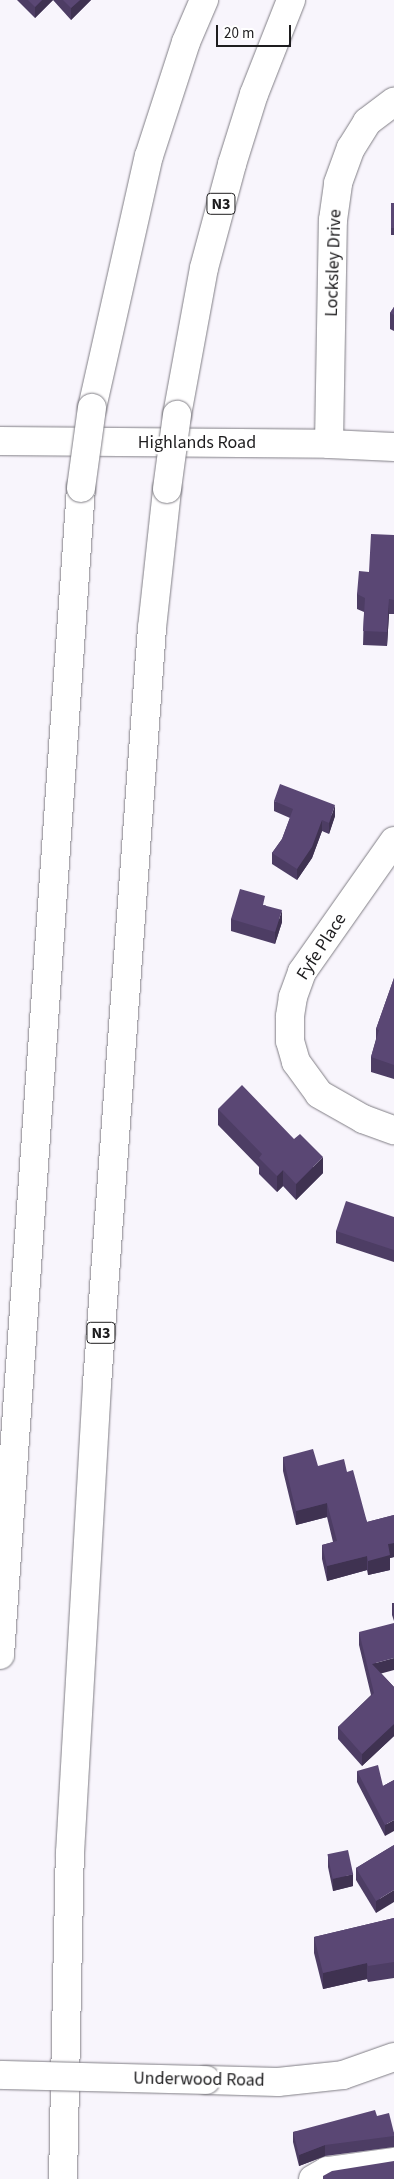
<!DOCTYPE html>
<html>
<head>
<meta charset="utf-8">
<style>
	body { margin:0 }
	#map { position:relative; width:394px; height:2179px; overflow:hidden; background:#f8f5fc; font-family:"Source Sans 3",sans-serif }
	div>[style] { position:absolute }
	.roads { filter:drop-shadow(0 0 1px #807e85) drop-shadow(0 0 1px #807e85) }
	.minor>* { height:28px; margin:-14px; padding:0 14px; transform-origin:14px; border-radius:14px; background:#fff }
	.major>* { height:28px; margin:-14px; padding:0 14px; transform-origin:14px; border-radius:14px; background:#fff }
	.highway>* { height:28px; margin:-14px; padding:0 14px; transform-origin:14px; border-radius:14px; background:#fff }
	.bridges { filter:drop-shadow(0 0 1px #807e85) drop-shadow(0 0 1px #807e85) }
	.major-bridge>* { height:28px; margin:-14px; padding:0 14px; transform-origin:14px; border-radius:14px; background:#fff }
	.highway-bridge>* { height:28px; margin:-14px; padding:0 14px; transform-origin:14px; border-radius:14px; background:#fff }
	.wall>* { inset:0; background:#4d3d64; transform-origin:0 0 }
	.shaded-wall>* { inset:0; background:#3f3251 }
	.building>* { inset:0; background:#5a4774; transform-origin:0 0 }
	span { translate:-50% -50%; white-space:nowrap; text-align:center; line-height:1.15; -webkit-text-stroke:5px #fff; paint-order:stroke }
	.shield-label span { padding:1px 4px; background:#fff; border:1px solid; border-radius:4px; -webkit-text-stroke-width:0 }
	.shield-label { font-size:16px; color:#1e1d1f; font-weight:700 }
	.street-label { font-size:18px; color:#1e1d1f }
	.scale { position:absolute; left:216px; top:25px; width:75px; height:22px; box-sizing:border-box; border:2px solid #1e1d1f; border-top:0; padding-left:6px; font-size:15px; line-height:18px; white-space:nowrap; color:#1e1d1f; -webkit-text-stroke:4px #fff; paint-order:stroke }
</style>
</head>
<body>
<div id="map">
	<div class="roads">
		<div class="minor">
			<div style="left:0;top:441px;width:329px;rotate:0.5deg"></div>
			<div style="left:329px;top:444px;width:65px;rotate:2.6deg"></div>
			<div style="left:329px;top:444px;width:224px;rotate:-89deg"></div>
			<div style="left:333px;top:220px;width:37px;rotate:-82deg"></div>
			<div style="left:338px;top:183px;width:37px;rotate:-70deg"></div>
			<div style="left:351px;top:148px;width:31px;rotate:-58deg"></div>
			<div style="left:367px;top:122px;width:34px;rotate:-37deg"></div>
			<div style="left:394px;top:841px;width:160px;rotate:125.1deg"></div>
			<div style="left:302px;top:972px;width:27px;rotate:110deg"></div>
			<div style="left:293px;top:997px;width:20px;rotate:99deg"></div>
			<div style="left:290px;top:1017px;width:24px;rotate:90deg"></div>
			<div style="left:290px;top:1041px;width:22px;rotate:74deg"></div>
			<div style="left:296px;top:1062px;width:39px;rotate:54deg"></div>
			<div style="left:319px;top:1094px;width:51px;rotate:29.6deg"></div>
			<div style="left:363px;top:1119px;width:33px;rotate:20deg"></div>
			<div style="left:313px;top:2179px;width:16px;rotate:-30deg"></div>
			<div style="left:327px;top:2171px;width:68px;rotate:-7.7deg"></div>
		</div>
		<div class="major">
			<div style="left:206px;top:2080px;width:72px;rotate:1.6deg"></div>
			<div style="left:278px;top:2082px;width:65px;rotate:-6.1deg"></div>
			<div style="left:343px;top:2075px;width:54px;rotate:-19.4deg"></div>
		</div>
		<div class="highway">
			<div style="left:92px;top:408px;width:258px;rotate:-77.3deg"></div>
			<div style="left:149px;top:156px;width:120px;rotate:-72deg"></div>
			<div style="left:186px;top:42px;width:46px;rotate:-66.8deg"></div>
			<div style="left:177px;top:415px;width:149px;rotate:-79.6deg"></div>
			<div style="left:204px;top:268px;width:108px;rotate:-74.9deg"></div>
			<div style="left:232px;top:164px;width:73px;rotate:-72.6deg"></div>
			<div style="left:254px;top:94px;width:101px;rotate:-68.5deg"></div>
			<div style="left:0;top:1655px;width:1170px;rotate:-86.03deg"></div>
			<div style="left:63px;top:2179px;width:326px;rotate:-88.8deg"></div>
			<div style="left:70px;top:1853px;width:470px;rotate:-86.7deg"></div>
			<div style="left:97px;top:1384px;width:758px;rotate:-85.84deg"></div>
			<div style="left:152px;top:628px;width:140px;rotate:-83.8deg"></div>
		</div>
	</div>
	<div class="bridges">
		<div class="major-bridge">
			<div style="left:0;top:2075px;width:206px;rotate:1.4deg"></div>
		</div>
		<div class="highway-bridge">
			<div style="left:81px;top:488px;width:81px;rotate:-82.2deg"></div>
			<div style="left:167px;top:489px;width:75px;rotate:-82.3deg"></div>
		</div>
	</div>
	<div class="wall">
		<div style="clip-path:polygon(17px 0,91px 0,71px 20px,53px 0,35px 18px)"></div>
		<div style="left:391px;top:203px;width:3px;height:32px"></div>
		<div style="clip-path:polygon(394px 307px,394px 331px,390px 329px,390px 313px)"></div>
		<div style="clip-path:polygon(394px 535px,394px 614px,389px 614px,387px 646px,363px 645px,364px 612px,357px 609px,357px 594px,369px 572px)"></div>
		<div style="clip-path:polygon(274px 801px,335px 816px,329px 834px,322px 831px,312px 858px,297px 880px,272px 864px,272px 853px,282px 839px,290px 818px,274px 811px)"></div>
		<div style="clip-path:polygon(265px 905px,282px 922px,275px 944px,231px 931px,231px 919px)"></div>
		<div style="clip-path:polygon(394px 978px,394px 1079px,371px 1072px,371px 1057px,376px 1039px,376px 1029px)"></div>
		<div style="clip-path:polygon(218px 1109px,323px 1173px,296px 1200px,283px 1186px,277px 1192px,259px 1174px,259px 1167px,218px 1125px)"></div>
		<div style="clip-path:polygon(394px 1217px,394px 1262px,336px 1243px,336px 1231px)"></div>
		<div style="clip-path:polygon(283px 1457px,318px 1466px,347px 1472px,367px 1522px,394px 1515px,394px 1557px,390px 1558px,390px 1570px,368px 1575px,367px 1570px,327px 1581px,322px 1559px,322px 1545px,333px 1542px,327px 1517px,296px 1525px,283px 1471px)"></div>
		<div style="clip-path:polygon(392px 1603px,394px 1603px,394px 1621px,392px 1615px)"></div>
		<div style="clip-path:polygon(359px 1632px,381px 1673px,394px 1687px,394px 1736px,362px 1766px,338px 1739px,338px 1727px,371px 1695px,359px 1645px)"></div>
		<div style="clip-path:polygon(357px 1771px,383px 1786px,394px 1780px,385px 1836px,357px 1782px)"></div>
		<div style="clip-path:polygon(394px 1845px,376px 1913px,356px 1880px,356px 1868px)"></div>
		<div style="clip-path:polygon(328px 1855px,353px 1886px,333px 1891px,328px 1867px)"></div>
		<div style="clip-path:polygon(394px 1918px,394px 1978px,368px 1982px,367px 1979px,323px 1989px,314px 1953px,314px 1937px)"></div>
		<div style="clip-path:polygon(377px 2116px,394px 2133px,394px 2147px,325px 2156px,299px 2166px,293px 2142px,293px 2132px)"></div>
	</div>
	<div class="shaded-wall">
		<div style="clip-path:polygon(42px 0,53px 0,35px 18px,35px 7px)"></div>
		<div style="clip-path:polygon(80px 0,91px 0,71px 20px,71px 8px)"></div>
		<div style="clip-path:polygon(389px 599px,389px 614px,387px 646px,387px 632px)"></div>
		<div style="clip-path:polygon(335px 805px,335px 816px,329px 834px,329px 823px)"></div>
		<div style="clip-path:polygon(322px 820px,322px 831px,312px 858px,297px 880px,297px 869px)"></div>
		<div style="clip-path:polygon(282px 910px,282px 922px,275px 944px,275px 932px)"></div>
		<div style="clip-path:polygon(323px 1157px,323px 1173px,296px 1200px,296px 1184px)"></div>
		<div style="clip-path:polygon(283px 1170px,283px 1186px,277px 1192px,277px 1176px)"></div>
		<div style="clip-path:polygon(327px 1503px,327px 1517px,296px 1525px,296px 1511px)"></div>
		<div style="clip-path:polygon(394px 1543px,394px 1557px,390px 1558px,390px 1570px,368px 1575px,368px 1561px,388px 1544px)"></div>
		<div style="clip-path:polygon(367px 1556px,367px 1570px,327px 1581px,327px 1566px)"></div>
		<div style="clip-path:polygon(394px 1658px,394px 1670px,372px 1676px,372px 1664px)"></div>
		<div style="clip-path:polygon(394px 1724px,394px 1736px,362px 1766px,362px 1754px)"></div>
		<div style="clip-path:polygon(394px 1820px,394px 1831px,385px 1836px,385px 1825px)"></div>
		<div style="clip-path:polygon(353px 1874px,353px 1886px,333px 1891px,333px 1879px)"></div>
		<div style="clip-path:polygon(394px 1890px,394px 1902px,376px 1913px,376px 1901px)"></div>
		<div style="clip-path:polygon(367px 1963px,367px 1979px,323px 1989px,323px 1973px)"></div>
		<div style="clip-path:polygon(325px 2145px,325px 2156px,299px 2166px,299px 2155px)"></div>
	</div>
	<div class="building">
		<div style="clip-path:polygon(28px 0,42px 0,35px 7px)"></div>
		<div style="clip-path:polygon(63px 0,80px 0,71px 8px)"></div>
		<div style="left:391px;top:203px;width:3px;height:25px"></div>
		<div style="clip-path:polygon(394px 307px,394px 315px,390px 313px)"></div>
		<div style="clip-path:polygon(371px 534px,394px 535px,394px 600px,389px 599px,387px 632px,363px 631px,365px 598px,357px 594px,359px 571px,369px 572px)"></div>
		<div style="clip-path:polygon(280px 784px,335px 805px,329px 823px,322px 820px,312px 847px,297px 869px,272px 853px,282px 839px,293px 809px,274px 801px)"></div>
		<div style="clip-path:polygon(240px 889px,265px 896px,263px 905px,282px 910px,275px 932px,231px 919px)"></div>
		<div style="clip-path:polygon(394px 978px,394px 1065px,371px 1057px,379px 1030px,376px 1029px)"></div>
		<div style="clip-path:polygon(242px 1085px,294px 1139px,300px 1134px,323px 1157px,296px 1184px,283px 1170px,277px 1176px,259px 1158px,262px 1154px,218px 1109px)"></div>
		<div style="clip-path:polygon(346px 1201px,394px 1217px,394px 1250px,336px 1231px)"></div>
		<div style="clip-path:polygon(313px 1449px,318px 1466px,344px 1459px,347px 1472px,353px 1470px,367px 1522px,394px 1515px,394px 1543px,388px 1544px,390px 1555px,368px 1561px,367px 1556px,327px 1566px,322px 1545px,337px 1541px,327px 1503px,296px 1511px,283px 1457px)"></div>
		<div style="clip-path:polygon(394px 1623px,394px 1658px,372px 1664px,394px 1687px,394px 1724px,362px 1754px,338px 1727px,374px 1693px,359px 1632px)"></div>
		<div style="clip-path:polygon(378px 1765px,383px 1786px,394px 1780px,394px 1820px,385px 1825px,357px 1771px)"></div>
		<div style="clip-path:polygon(394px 1845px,394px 1890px,376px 1901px,356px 1868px)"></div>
		<div style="left:348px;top:1850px;width:25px;height:21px;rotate:78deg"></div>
		<div style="clip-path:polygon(394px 1918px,394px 1962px,368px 1966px,367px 1963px,323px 1973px,314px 1937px)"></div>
		<div style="clip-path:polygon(375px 2110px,377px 2116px,389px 2113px,394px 2133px,394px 2136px,325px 2145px,299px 2155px,293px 2132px)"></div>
		<div style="clip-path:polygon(394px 2161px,394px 2179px,323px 2179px,323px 2176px,332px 2171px)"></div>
	</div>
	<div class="shield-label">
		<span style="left:221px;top:204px">N3</span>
		<span style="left:101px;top:1333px">N3</span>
	</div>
	<div class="street-label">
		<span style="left:334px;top:263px;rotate:-88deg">Locksley Drive</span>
		<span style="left:197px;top:443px">Highlands Road</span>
		<span style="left:322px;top:947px;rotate:-57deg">Fyfe Place</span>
		<span style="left:199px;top:2080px;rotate:1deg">Underwood Road</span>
	</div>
	<div class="scale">20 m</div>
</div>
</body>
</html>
